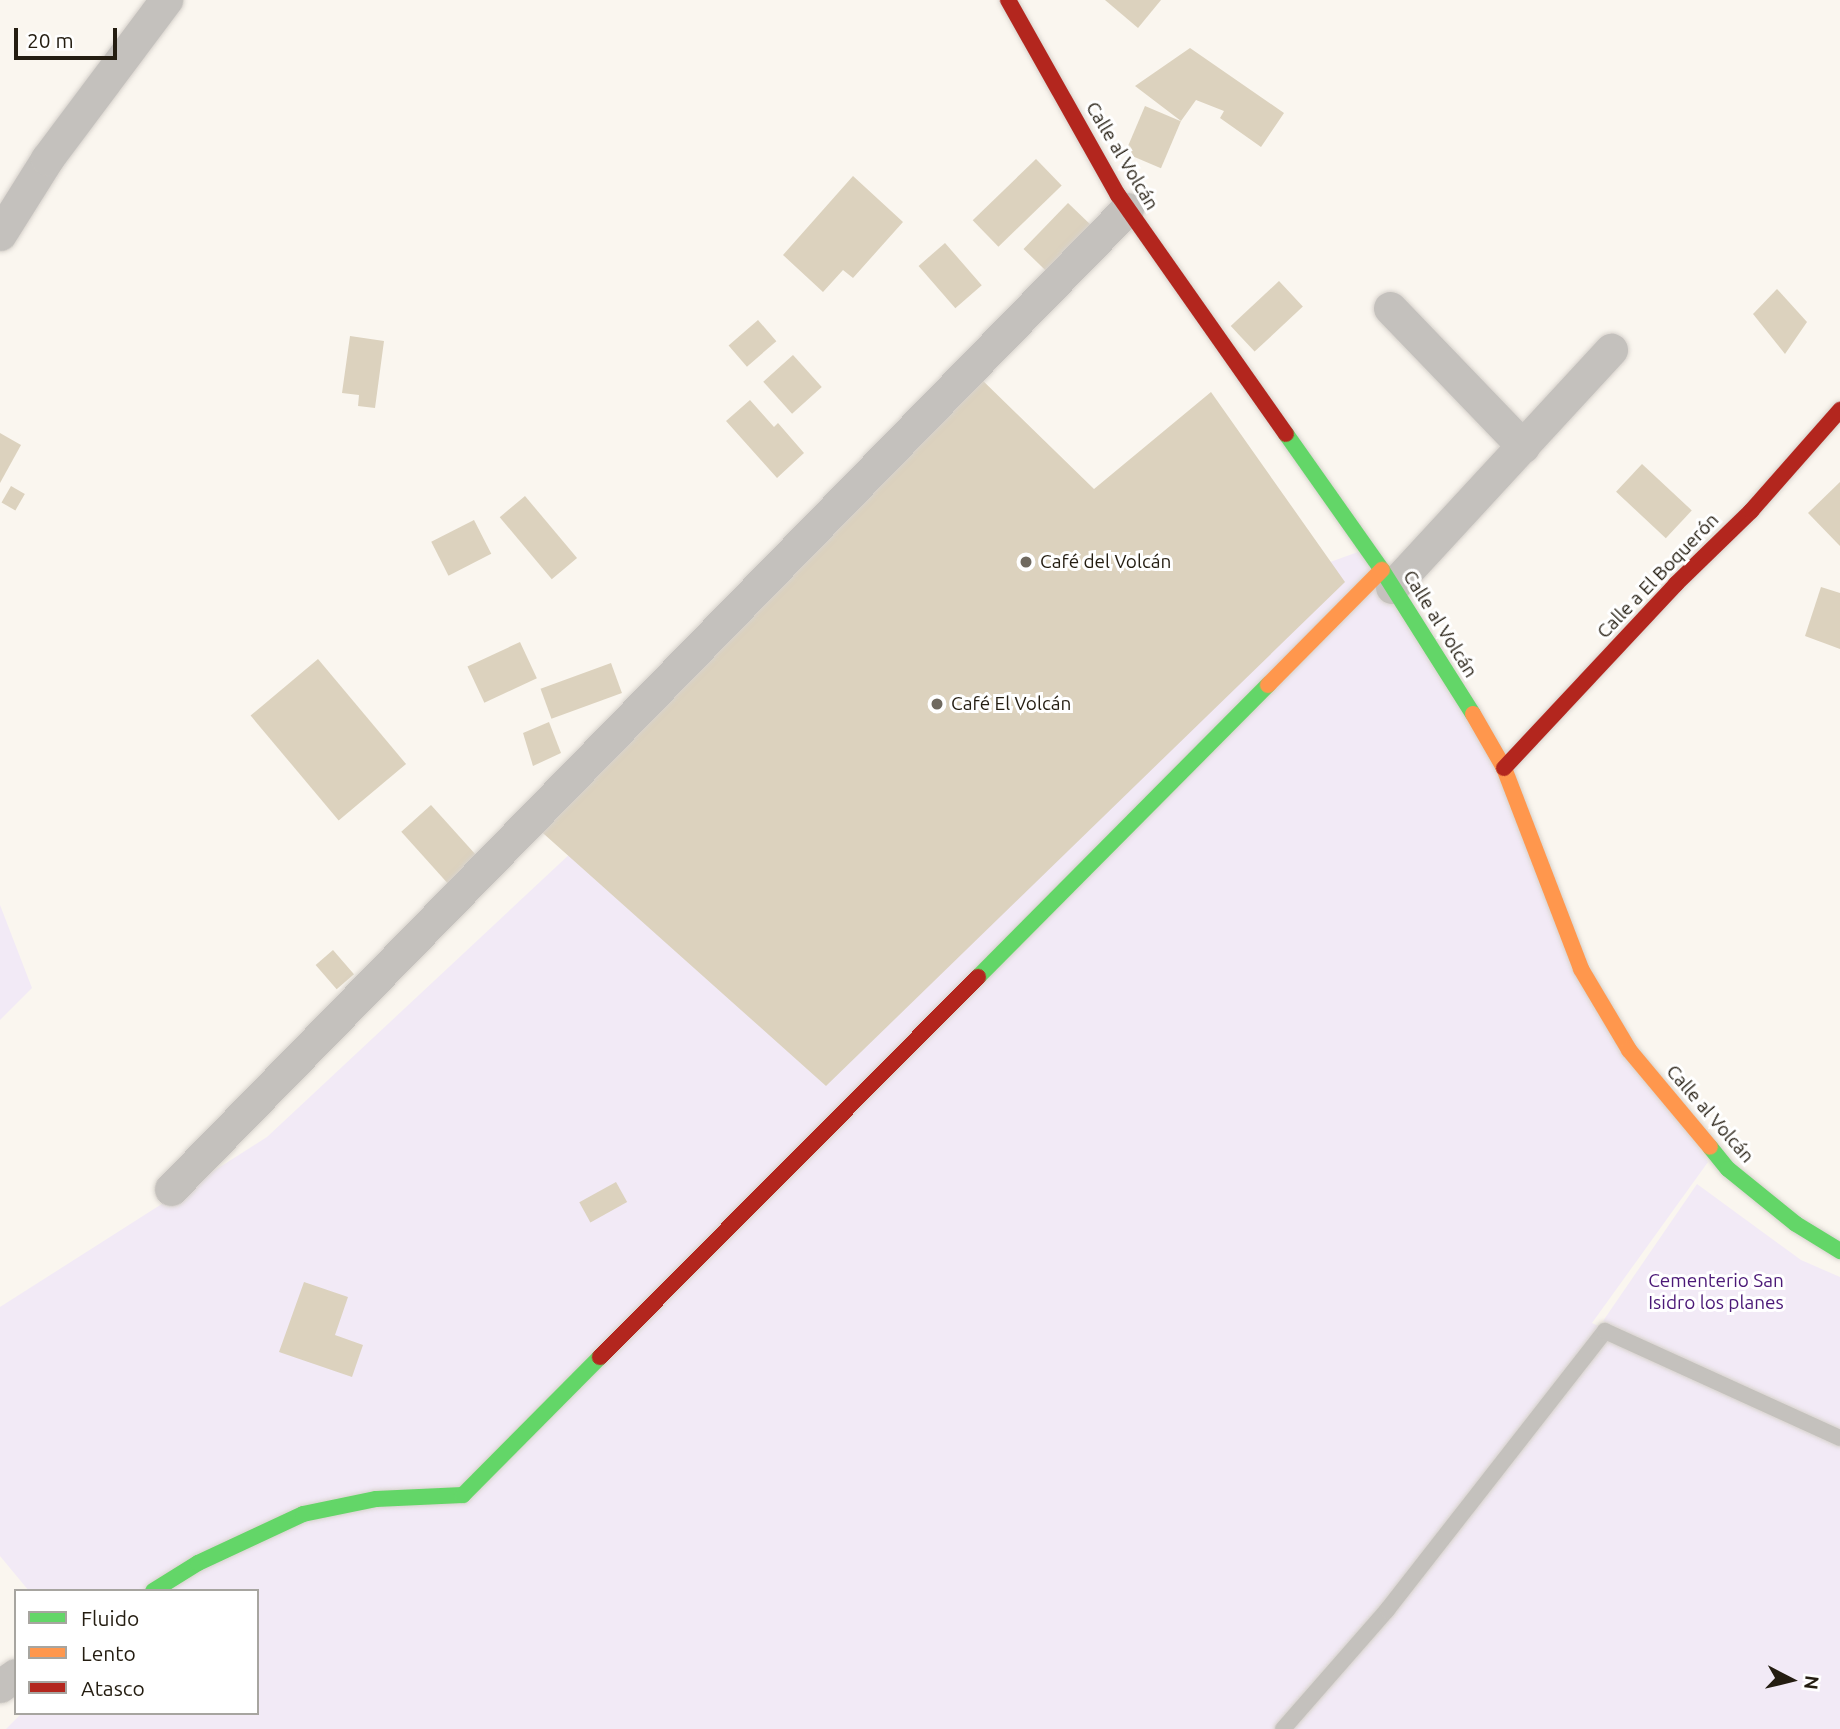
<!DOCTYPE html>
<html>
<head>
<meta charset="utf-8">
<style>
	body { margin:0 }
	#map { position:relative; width:1840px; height:1729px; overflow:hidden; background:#faf6ef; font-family:Ubuntu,sans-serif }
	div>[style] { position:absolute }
	.green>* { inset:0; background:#f2eaf6 }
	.building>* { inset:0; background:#dcd2be; transform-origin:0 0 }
	.roads { filter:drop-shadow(0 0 2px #d7d2cc) drop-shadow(0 0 2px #d7d2cc) }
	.lane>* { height:16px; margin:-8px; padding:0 8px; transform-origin:8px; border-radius:8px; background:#c4c1bd }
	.street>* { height:33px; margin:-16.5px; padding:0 16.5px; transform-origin:16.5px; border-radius:16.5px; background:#c4c1bd }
	.fast>* { height:16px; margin:-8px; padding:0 8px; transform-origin:8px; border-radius:8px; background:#63d668 }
	.slow>* { height:16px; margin:-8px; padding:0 8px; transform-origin:8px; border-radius:8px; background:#ff974d }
	.jam>* { height:16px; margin:-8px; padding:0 8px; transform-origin:8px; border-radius:8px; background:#b3261e }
	.dots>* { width:19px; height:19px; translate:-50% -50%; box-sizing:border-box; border:4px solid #fff; border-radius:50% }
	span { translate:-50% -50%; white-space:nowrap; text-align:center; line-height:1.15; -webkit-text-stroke:6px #fff; paint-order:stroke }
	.street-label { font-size:19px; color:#241d11 }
	.poi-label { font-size:19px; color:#241d11 }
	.left { translate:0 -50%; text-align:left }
	.park-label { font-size:19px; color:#4b1977 }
	.legend { position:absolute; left:14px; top:1589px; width:245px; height:126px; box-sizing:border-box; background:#fff; border:2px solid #a7a5a0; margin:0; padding:9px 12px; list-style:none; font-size:21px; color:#241d11 }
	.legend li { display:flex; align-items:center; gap:14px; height:35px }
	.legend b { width:35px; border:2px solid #a7a5a0 }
	.north { position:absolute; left:1756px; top:1645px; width:70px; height:70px; -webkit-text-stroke:5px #fff; paint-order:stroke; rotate:97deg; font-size:19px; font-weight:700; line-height:28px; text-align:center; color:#241d11 }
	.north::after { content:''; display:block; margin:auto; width:24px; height:32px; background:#241d11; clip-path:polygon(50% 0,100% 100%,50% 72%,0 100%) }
	.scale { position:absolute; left:14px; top:28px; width:103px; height:32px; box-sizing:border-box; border:4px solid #241d11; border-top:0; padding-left:9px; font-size:21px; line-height:24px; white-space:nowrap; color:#241d11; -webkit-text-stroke:5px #fff; paint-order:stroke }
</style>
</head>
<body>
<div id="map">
	<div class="green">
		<div style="clip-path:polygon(1366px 549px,1484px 731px,1581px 969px,1708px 1162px,1592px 1323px,1840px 1441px,1840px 1729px,6px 1729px,22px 1713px,257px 1713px,257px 1591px,29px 1591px,0 1556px,0 1307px,267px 1137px,693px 739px,1080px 653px)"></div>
		<div style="clip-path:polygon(0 905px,32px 988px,0 1020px)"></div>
		<div style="clip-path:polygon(1697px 1184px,1801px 1260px,1840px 1277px,1840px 1433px,1603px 1321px)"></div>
	</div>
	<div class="building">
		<div style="clip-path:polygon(1105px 0,1161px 0,1138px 28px)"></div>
		<div style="clip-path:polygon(1190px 48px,1284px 113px,1261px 147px,1220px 118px,1224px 111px,1196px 100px,1181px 121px,1135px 86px)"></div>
		<div style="left:1145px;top:106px;width:39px;height:51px;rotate:23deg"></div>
		<div style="left:1036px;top:159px;width:37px;height:88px;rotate:46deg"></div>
		<div style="clip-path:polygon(853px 176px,903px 222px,853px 278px,843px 270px,823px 292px,783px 255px)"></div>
		<div style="left:1068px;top:203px;width:43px;height:64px;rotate:44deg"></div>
		<div style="left:945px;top:243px;width:56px;height:35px;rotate:49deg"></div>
		<div style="left:1279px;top:281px;width:35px;height:66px;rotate:47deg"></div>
		<div style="clip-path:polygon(1777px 289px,1807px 322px,1785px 354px,1753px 314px)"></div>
		<div style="left:758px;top:320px;width:28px;height:39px;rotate:49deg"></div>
		<div style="clip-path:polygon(350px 336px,384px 341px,375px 408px,358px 406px,359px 395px,342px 393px)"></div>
		<div style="left:793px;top:355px;width:43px;height:40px;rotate:48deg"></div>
		<div style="clip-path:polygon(977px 375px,1094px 489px,1211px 392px,1345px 582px,826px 1086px,535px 826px)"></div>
		<div style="clip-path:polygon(750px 400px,774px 427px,778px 423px,804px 453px,777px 478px,726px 421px)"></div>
		<div style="clip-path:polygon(0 433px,21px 445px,0 483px)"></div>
		<div style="left:1642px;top:464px;width:68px;height:38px;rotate:43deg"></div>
		<div style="clip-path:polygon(1840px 482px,1840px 546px,1808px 513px)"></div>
		<div style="left:11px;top:486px;width:16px;height:19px;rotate:30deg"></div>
		<div style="left:525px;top:496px;width:81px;height:33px;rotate:50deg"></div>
		<div style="left:474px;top:520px;width:38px;height:48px;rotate:63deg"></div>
		<div style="clip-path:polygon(1821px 587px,1840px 593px,1840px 649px,1805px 636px)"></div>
		<div style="left:520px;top:642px;width:40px;height:58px;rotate:65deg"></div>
		<div style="left:318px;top:659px;width:137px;height:88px;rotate:50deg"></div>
		<div style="left:611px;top:663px;width:32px;height:75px;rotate:70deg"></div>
		<div style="clip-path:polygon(549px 722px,561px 753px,533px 766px,523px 733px)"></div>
		<div style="left:431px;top:805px;width:75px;height:40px;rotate:48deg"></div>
		<div style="left:333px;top:950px;width:32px;height:23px;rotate:49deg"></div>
		<div style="left:616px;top:1182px;width:23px;height:42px;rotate:61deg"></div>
		<div style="clip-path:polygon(304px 1282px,348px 1297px,335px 1335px,363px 1345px,352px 1377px,279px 1352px)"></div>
	</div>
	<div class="roads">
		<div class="lane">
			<div style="left:1283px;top:1729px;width:158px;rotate:-48.8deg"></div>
			<div style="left:1387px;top:1610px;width:354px;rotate:-52deg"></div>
			<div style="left:1605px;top:1331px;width:258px;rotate:24.5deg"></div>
		</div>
		<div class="street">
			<div style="left:0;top:234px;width:89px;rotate:-57.9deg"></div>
			<div style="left:47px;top:159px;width:199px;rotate:-53.2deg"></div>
			<div style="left:1390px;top:308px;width:192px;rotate:46.1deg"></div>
			<div style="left:1392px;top:587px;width:323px;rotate:-47.3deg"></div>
			<div style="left:171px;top:1189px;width:1369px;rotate:-45.71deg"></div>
			<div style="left:0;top:1686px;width:19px;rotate:-35deg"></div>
		</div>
		<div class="fast">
			<div style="left:1286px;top:434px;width:166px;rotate:54.8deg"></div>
			<div style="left:1382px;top:570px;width:170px;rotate:57.7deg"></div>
			<div style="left:978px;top:977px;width:412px;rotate:-45.2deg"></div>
			<div style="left:1710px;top:1147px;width:28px;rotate:51deg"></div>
			<div style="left:1728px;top:1169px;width:87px;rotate:39deg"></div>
			<div style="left:1796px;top:1224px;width:52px;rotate:31.5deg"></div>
			<div style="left:153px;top:1591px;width:53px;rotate:-31.9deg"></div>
			<div style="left:198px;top:1563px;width:116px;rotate:-25deg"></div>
			<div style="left:303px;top:1514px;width:75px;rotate:-11.6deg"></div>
			<div style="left:376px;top:1499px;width:87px;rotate:-2.6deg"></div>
			<div style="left:463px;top:1495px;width:194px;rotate:-45.2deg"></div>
		</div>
		<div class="slow">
			<div style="left:1268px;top:685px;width:162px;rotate:-45.3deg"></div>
			<div style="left:1473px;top:714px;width:62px;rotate:60.1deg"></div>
			<div style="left:1504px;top:768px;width:215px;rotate:69deg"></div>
			<div style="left:1581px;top:969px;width:94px;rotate:59.3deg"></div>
			<div style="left:1629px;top:1050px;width:126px;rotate:50.1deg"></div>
		</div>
		<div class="jam">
			<div style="left:1008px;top:0;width:224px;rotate:60.6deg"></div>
			<div style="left:1118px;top:195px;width:292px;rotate:54.9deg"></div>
			<div style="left:1504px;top:768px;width:252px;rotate:-46.9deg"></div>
			<div style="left:1676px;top:584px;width:105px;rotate:-44.2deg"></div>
			<div style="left:1751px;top:511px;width:135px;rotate:-48.6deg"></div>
			<div style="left:600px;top:1357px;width:536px;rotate:-45.15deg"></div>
		</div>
	</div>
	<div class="dots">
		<div style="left:1026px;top:562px;background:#6f695f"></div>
		<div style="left:937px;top:704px;background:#6f695f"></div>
	</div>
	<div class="street-label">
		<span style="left:1122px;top:156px;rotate:59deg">Calle al Volcán</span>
		<span style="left:1658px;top:576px;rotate:-46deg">Calle a El Boquerón</span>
		<span style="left:1440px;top:624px;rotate:58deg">Calle al Volcán</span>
		<span style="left:1710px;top:1114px;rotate:49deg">Calle al Volcán</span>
	</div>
	<div class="poi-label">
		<span class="left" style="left:1040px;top:562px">Café del Volcán</span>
		<span class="left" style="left:951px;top:704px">Café El Volcán</span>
	</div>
	<div class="park-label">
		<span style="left:1716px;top:1292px">Cementerio San<br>Isidro los planes</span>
	</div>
	<ul class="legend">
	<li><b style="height:9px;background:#63d668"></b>Fluido</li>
	<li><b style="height:9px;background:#ff974d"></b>Lento</li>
	<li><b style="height:9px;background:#b3261e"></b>Atasco</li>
	</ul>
	<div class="north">N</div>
	<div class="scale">20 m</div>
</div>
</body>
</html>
